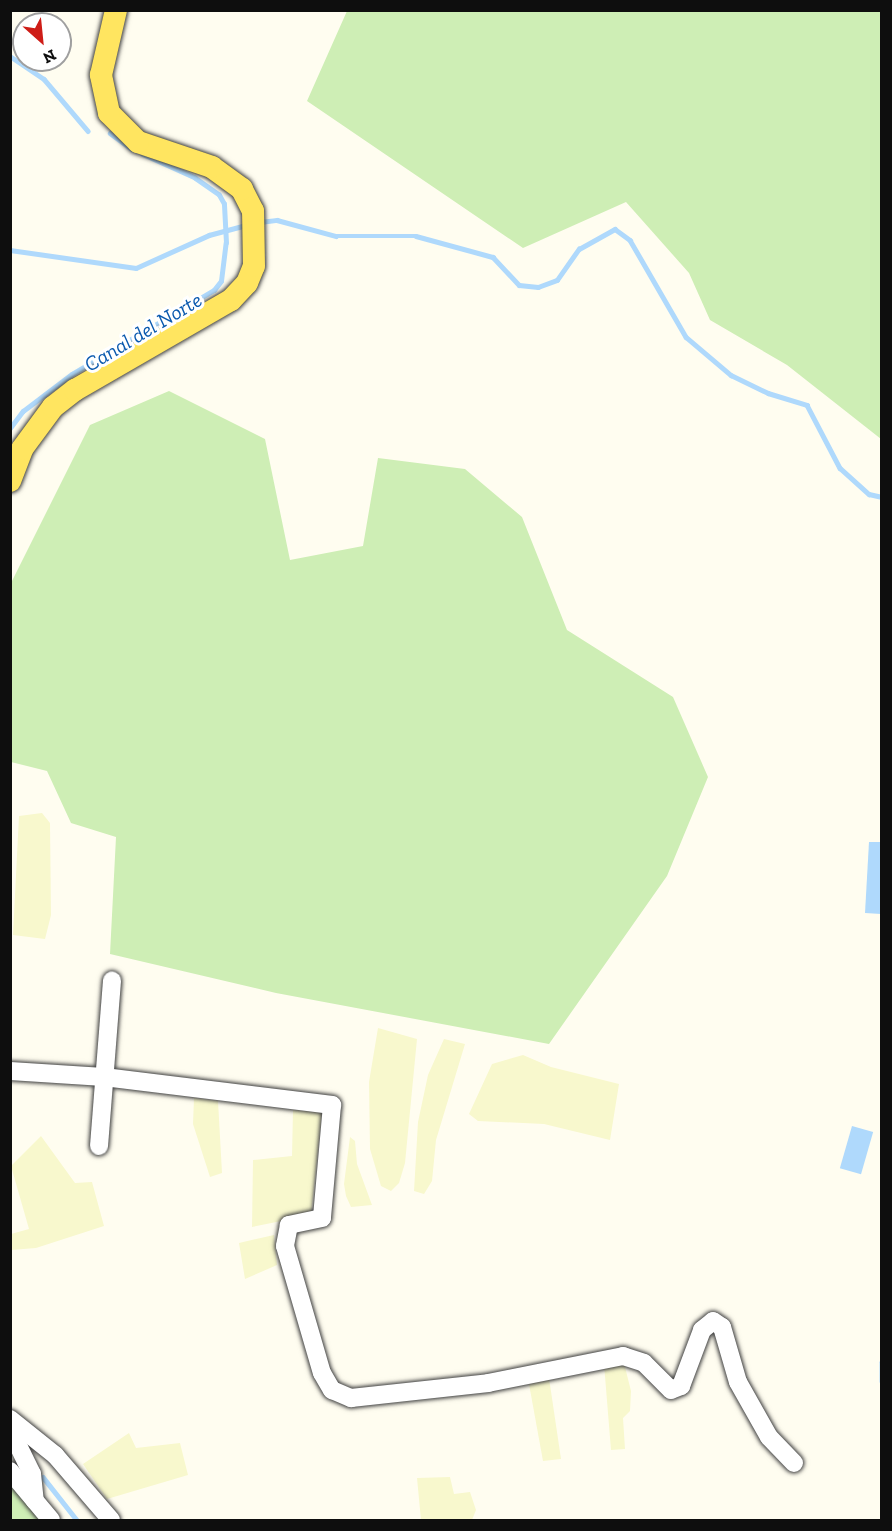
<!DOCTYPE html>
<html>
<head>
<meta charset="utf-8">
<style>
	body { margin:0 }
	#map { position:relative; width:892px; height:1531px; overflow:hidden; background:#fffdf0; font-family:"Zilla Slab",serif }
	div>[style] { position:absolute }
	.farmland>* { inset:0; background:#f8f8cd }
	.green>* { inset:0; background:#ceeeb5 }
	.water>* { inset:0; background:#afd9fc; transform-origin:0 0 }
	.stream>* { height:4.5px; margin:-2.25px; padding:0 2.25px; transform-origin:2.25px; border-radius:2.25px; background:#afd9fc }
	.roads { filter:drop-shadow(0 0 2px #414141) drop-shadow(0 0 2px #414141) }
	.minor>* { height:18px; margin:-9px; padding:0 9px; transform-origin:9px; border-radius:9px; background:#fff }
	.major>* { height:22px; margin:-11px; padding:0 11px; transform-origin:11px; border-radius:11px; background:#ffe560 }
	span { translate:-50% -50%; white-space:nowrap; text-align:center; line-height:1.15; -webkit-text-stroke:6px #fff; paint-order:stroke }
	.water-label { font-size:21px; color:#0a59ae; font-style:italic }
	.frame { position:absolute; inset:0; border:12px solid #0e0e0e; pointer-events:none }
	.north { position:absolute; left:12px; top:12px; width:60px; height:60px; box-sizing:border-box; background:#fff; border:2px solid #9f9f9f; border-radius:50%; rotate:153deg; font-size:16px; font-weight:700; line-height:24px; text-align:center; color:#0e0e0e }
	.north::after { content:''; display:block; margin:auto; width:21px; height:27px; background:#ce1d17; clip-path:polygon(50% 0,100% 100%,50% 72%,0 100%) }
</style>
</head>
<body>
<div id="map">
	<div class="farmland">
		<div style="clip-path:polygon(42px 813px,50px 823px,51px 915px,45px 939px,13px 935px,19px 816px)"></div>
		<div style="clip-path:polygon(378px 1028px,417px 1039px,405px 1163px,399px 1183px,391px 1191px,381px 1186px,370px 1149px,369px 1082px)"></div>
		<div style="clip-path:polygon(444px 1039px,465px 1044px,436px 1140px,432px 1181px,424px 1194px,414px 1191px,418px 1122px,428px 1075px)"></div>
		<div style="clip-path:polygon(523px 1055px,551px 1067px,619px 1084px,610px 1140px,544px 1124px,478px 1121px,469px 1114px,492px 1064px)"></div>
		<div style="clip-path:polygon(194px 1098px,218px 1101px,222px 1173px,210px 1177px,193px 1124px)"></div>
		<div style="clip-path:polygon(293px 1110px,322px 1112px,311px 1215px,252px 1227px,253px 1160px,292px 1156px)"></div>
		<div style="clip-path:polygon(41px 1136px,75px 1183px,92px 1182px,104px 1226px,36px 1248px,11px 1250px,11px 1234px,29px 1229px,11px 1166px)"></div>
		<div style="clip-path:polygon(350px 1137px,355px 1141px,357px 1164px,372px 1205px,351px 1207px,346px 1196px,344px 1184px)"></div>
		<div style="clip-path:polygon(274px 1235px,277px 1265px,245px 1279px,239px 1243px)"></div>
		<div style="clip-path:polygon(624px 1363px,631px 1391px,630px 1411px,623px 1418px,625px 1449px,611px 1450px,604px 1364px)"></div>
		<div style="clip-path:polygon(549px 1378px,561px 1459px,543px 1461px,529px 1384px)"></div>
		<div style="clip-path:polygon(129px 1433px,136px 1448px,180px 1443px,188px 1475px,107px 1499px,83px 1464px)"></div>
		<div style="clip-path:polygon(450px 1477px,454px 1494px,470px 1492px,476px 1510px,472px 1520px,421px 1520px,417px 1478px)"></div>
	</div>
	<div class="green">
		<div style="clip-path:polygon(347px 11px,881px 11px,881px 439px,787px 365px,710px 320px,689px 273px,626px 202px,523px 248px,307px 101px)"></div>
		<div style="clip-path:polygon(169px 391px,265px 439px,290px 560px,363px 546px,378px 458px,465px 469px,522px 517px,567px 630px,673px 697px,708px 777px,667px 876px,549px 1044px,276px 993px,110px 954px,116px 837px,71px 823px,47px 771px,11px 762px,11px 583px,90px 425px)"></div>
		<div style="clip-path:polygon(11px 1484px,41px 1520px,11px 1520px)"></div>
	</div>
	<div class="water">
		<div style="clip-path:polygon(869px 842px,881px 842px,881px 914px,865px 913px)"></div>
		<div style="left:852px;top:1126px;width:22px;height:44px;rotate:16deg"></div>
	</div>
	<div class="stream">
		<div style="left:10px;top:56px;width:41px;rotate:34.1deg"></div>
		<div style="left:44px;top:79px;width:68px;rotate:49.8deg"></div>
		<div style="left:110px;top:133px;width:27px;rotate:36deg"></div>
		<div style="left:260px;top:222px;width:17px;rotate:-7deg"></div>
		<div style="left:277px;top:220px;width:61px;rotate:15.2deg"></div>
		<div style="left:336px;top:236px;width:80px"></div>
		<div style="left:416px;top:236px;width:80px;rotate:15.3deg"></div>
		<div style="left:493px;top:257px;width:38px;rotate:47deg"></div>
		<div style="left:519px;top:285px;width:19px;rotate:6deg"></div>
		<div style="left:538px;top:287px;width:20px;rotate:-20deg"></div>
		<div style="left:557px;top:280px;width:38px;rotate:-55deg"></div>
		<div style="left:579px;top:249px;width:41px;rotate:-29.1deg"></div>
		<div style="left:615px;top:229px;width:19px;rotate:36deg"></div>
		<div style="left:630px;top:240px;width:112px;rotate:60deg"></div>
		<div style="left:686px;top:337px;width:59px;rotate:40.2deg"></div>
		<div style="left:731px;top:375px;width:41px;rotate:25.9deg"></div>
		<div style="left:768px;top:393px;width:41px;rotate:17.1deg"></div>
		<div style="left:807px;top:405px;width:71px;rotate:62.4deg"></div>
		<div style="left:840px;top:468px;width:39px;rotate:42deg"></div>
		<div style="left:869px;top:494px;width:13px;rotate:13deg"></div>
		<div style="left:10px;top:250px;width:127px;rotate:8.1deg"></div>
		<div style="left:136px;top:268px;width:80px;rotate:-24.3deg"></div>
		<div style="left:209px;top:235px;width:38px;rotate:-15deg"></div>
		<div style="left:10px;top:428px;width:21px;rotate:-53deg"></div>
		<div style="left:23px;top:411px;width:61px;rotate:-37.1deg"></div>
		<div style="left:72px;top:374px;width:165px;rotate:-30.6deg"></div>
		<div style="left:214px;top:290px;width:11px;rotate:-52deg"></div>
		<div style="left:221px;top:281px;width:38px;rotate:-83deg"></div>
		<div style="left:226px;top:243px;width:39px;rotate:-93deg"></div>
		<div style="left:224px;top:204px;width:10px;rotate:-119deg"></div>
		<div style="left:219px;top:195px;width:29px;rotate:-145deg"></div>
		<div style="left:195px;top:178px;width:58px;rotate:-155.6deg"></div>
		<div style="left:882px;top:1362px;width:19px;rotate:90deg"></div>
		<div style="left:43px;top:1477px;width:55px;rotate:51.7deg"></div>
	</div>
	<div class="roads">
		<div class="minor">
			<div style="left:10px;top:1071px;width:94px;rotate:3.7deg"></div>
			<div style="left:104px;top:1077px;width:230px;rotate:7deg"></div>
			<div style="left:332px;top:1105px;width:113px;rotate:95.1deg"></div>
			<div style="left:322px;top:1218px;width:34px;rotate:168deg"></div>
			<div style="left:289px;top:1225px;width:21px;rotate:101deg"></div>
			<div style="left:285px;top:1246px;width:132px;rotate:73.8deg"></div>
			<div style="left:322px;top:1373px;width:20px;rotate:60deg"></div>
			<div style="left:332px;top:1390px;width:21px;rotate:23deg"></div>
			<div style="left:351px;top:1398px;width:138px;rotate:-6.2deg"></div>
			<div style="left:488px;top:1383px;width:138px;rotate:-11.3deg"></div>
			<div style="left:623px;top:1356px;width:22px;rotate:18deg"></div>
			<div style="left:644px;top:1363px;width:38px;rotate:45deg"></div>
			<div style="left:671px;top:1390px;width:11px;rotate:-22deg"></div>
			<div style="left:681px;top:1386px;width:60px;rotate:-69.4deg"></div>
			<div style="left:702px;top:1330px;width:14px;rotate:-39deg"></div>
			<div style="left:713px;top:1321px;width:11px;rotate:34deg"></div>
			<div style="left:722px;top:1327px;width:57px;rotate:73.8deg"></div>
			<div style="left:738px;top:1382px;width:63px;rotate:60.6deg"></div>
			<div style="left:769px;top:1437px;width:36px;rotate:46deg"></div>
			<div style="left:99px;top:1146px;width:166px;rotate:-85.5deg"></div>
			<div style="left:10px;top:1419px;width:58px;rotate:38.7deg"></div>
			<div style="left:55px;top:1455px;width:86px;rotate:49.3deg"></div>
			<div style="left:10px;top:1429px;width:50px;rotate:63.9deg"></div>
			<div style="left:32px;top:1474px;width:27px;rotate:84deg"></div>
			<div style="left:10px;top:1471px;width:64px;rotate:50.1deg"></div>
		</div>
		<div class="major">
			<div style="left:10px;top:481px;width:34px;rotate:-69deg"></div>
			<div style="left:22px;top:449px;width:52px;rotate:-53.6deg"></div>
			<div style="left:53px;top:407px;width:28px;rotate:-38deg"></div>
			<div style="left:75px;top:390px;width:180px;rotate:-30deg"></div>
			<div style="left:231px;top:300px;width:23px;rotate:-47deg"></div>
			<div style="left:247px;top:283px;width:18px;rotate:-68deg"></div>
			<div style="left:254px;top:266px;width:55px;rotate:-91deg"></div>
			<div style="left:253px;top:211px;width:25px;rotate:-117deg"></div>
			<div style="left:242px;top:189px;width:37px;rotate:-144deg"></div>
			<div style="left:212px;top:167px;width:78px;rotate:-161.3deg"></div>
			<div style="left:138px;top:142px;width:41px;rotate:-135deg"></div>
			<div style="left:109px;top:113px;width:39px;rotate:-102deg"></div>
			<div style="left:101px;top:75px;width:67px;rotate:-77deg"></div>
		</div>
	</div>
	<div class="water-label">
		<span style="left:143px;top:332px;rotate:-31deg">Canal del Norte</span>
	</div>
	<div class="frame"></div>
	<div class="north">N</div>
</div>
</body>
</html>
